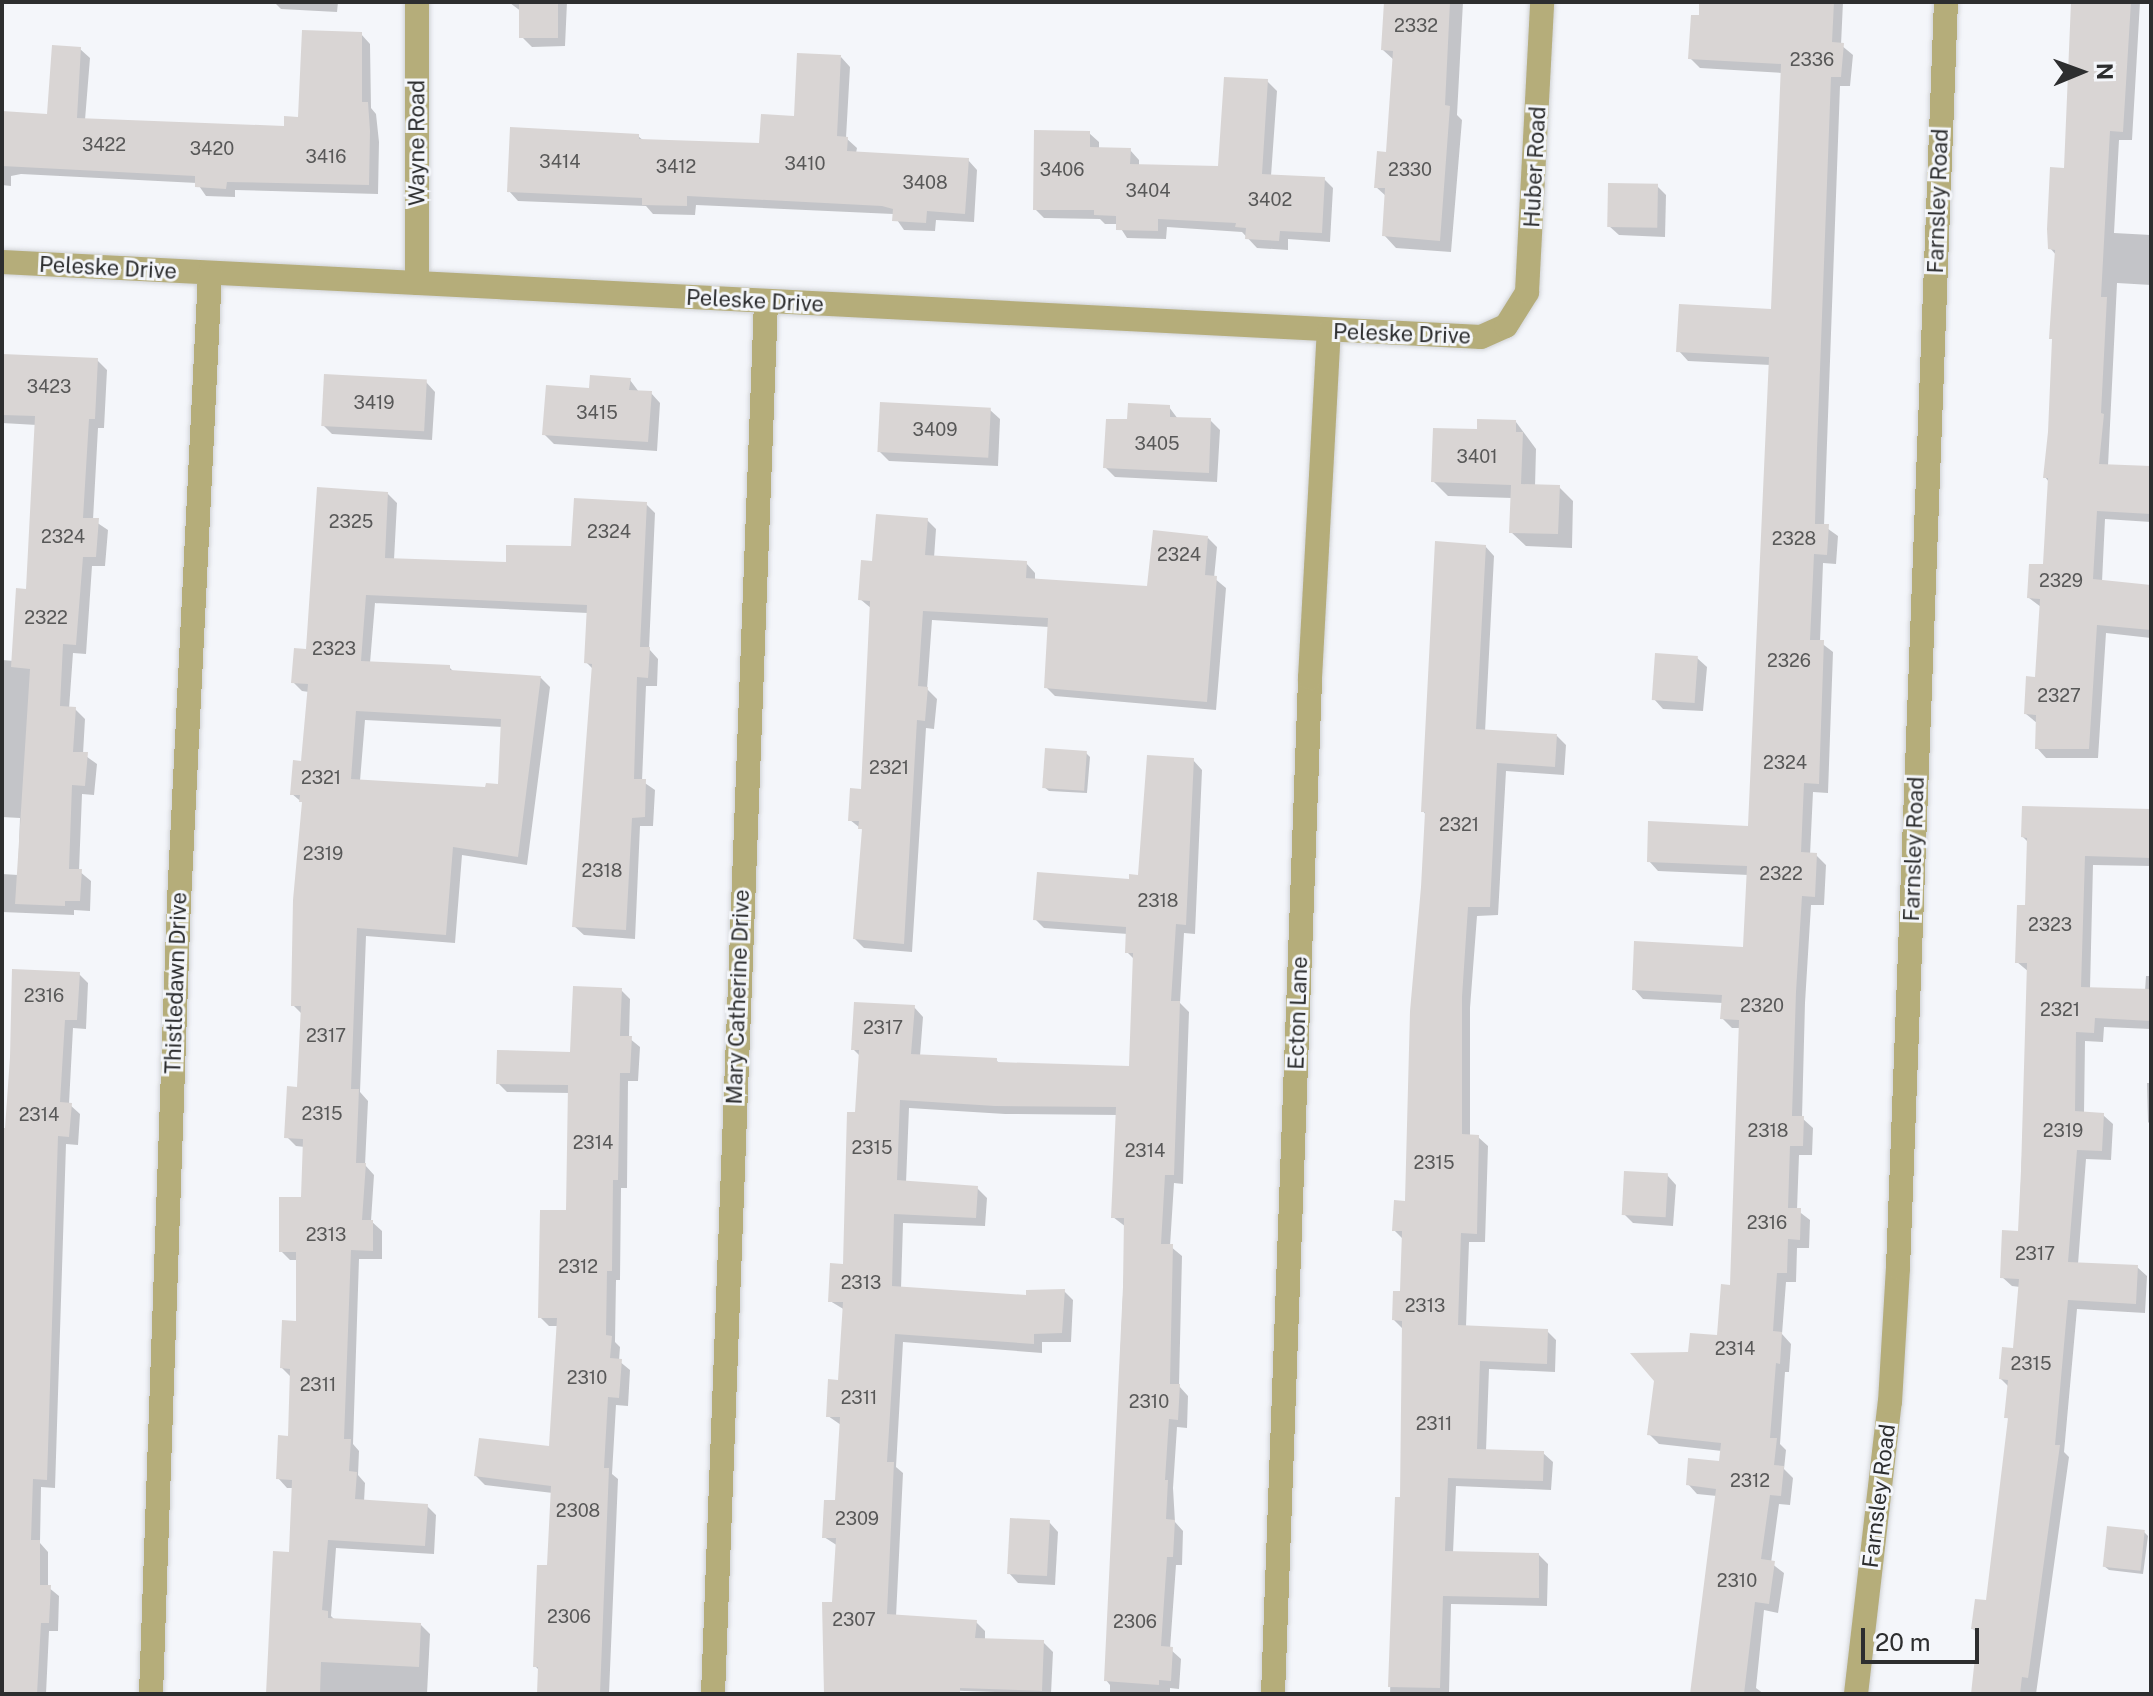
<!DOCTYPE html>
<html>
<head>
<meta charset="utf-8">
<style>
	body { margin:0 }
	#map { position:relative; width:2153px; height:1696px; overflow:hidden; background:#f4f6fa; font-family:"Public Sans",sans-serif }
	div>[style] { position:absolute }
	.shadow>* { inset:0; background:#0003 }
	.building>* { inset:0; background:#d9d5d4; transform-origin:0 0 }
	.roads { filter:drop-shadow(0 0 2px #d0d2d5) drop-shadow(0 0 2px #d0d2d5) }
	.minor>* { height:24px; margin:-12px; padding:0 12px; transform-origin:12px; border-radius:12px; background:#b5ad7a }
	span { translate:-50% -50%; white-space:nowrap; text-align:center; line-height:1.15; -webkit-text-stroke:6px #f4f6fa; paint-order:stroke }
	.number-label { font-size:18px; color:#585858 }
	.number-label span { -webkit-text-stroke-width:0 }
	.street-label { font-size:22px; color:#2d2e2f }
	.frame { position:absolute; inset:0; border:4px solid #2d2e2f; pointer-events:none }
	.north { position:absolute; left:2041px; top:32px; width:80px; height:80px; -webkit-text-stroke:6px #f4f6fa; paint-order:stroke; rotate:89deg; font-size:22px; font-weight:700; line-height:32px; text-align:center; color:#2d2e2f }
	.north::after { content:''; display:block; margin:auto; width:28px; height:36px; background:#2d2e2f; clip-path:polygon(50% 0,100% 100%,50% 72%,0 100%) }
	.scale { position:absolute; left:1861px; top:1628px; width:118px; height:36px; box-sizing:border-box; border:4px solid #2d2e2f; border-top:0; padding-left:10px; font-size:24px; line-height:28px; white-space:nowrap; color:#2d2e2f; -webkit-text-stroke:6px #f4f6fa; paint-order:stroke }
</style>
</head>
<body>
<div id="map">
	<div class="shadow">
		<div style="clip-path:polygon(274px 2px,338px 2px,337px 12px,281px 9px)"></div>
		<div style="clip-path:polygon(567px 2px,565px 46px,532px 47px,523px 38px,522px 12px,510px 3px)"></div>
		<div style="clip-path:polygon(1386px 2px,1463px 2px,1457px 115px,1462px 120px,1451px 252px,1396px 248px,1384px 235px,1387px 197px,1376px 187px,1388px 154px,1395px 61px,1383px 50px)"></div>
		<div style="clip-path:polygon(1785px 2px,1843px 2px,1841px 45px,1853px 55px,1850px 86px,1840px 86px,1824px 526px,1838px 536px,1836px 564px,1823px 563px,1820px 642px,1833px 652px,1828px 793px,1813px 792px,1810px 855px,1816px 855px,1826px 865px,1824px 905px,1811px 905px,1805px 1003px,1802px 1118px,1813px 1128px,1812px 1155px,1799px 1155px,1797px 1210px,1810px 1220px,1809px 1248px,1797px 1248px,1796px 1282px,1786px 1282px,1782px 1334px,1791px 1344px,1789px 1372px,1785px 1372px,1780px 1444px,1786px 1450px,1784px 1469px,1793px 1478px,1790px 1505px,1779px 1504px,1771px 1563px,1784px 1573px,1778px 1613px,1764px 1610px,1756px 1688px,1764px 1694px,1691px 1694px,1717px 1496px,1697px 1494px,1688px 1484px,1721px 1463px,1722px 1451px,1659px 1444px,1649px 1434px,1690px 1354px,1719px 1337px,1732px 1287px,1741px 1028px,1732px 1028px,1722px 1018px,1723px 1003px,1643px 999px,1634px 989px,1745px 949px,1749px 875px,1658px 871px,1649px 861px,1750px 828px,1771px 365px,1688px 361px,1679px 351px,1773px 311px,1783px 73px,1700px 68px,1690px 58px)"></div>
		<div style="clip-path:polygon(2074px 2px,2140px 2px,2132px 140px,2119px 140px,2114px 233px,2151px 235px,2151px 285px,2117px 283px,2108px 466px,2151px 468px,2151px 522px,2105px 519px,2102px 582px,2151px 587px,2151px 638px,2106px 633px,2098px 758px,2046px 758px,2037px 748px,2037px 723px,2026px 714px,2037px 679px,2041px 607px,2029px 598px,2045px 567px,2049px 482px,2045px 477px,2050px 432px,2057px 256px,2050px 248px,2065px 170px)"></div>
		<div style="clip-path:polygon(361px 34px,370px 44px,371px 108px,376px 114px,379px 142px,378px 194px,235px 190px,235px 197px,206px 196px,197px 183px,21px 174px,11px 176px,11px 186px,2px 185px,2px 113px,49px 116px,80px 49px,90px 58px,85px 120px,286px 128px,300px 119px)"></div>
		<div style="clip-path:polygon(841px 57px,850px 67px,846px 138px,857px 148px,856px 153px,968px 160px,977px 170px,974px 222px,936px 220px,935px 231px,904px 230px,893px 214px,696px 205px,695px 215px,653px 214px,646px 206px,518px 201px,509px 191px,638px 136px,644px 141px,760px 145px,796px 119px)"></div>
		<div style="clip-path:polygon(1267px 81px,1277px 91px,1271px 176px,1324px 179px,1333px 188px,1330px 242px,1288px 239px,1288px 250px,1257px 248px,1242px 232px,1167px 227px,1166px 239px,1127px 238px,1118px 224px,1105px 224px,1100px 219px,1044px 218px,1035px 209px,1089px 133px,1099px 142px,1099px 149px,1130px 150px,1139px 160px,1139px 166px,1220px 168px)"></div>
		<div style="clip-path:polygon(1657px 186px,1666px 195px,1665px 237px,1619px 235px,1609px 226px)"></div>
		<div style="clip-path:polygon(2px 357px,97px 360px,107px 370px,104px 428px,98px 428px,93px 520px,108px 530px,105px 566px,92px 566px,86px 654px,73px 653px,69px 709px,75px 709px,85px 719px,83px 754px,97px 764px,94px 795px,82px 794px,79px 871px,91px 881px,90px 911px,74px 910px,74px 915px,2px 912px,2px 874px,18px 875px,20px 818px,2px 817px,2px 660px,14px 661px,28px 591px,37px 425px,2px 423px)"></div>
		<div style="clip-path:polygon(630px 380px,639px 392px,651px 393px,660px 403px,657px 451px,554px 444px,544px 434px,590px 390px)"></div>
		<div style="clip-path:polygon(426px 382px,435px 392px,432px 440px,332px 434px,323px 425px)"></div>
		<div style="clip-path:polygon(1169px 407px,1178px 419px,1210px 420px,1220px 430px,1217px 482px,1115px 477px,1105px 467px)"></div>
		<div style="clip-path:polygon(990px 410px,1000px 419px,998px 466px,889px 461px,880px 452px)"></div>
		<div style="clip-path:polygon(1516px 422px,1536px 449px,1535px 487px,1559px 487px,1573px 501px,1572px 548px,1526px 546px,1511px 532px,1512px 498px,1448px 496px,1433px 481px,1479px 431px)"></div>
		<div style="clip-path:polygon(evenodd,387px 493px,397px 503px,394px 560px,508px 564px,573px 548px,646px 504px,655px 513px,649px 649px,658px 659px,657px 686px,646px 686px,642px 781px,655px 790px,653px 826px,640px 826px,635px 939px,584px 935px,574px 926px,593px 669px,586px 662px,588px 613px,375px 603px,370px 663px,449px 667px,455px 673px,541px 678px,550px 687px,527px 865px,462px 855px,455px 943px,366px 936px,360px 1092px,368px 1101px,365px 1165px,374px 1175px,371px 1221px,382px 1231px,382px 1259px,359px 1259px,353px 1444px,359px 1451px,358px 1475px,365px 1483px,364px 1502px,427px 1506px,436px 1515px,434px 1554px,336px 1548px,331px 1616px,335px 1620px,420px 1624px,430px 1634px,427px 1694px,268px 1694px,291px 1555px,294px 1488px,287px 1488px,278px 1478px,289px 1438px,292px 1378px,282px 1368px,298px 1323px,298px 1260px,290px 1260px,281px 1251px,303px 1199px,305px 1147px,296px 1146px,287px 1137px,299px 1089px,302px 1014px,293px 1005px,304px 804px,292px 794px,303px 763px,309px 692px,302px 691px,293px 682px,387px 493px,365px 720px,503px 727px,500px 786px,487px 790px,360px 781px,365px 720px)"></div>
		<div style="clip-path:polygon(927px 520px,936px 529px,934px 558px,1026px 563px,1035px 573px,1035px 581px,1149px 588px,1208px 538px,1217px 547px,1214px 578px,1226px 588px,1216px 710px,1055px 696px,1046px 687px,1049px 627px,932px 620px,927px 689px,937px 699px,934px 729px,926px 728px,912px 952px,864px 948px,855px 939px,864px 831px,850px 820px,863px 791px,872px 609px,860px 599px,874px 563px)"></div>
		<div style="clip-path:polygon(1485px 546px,1494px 556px,1485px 732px,1557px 736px,1566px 745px,1564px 775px,1506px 771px,1498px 915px,1477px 916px,1470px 1008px,1470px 1136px,1478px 1137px,1488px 1146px,1485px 1242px,1469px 1242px,1466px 1327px,1547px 1331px,1556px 1340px,1555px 1372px,1489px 1369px,1486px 1451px,1543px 1453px,1553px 1462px,1551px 1490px,1456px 1486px,1453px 1553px,1539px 1555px,1548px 1564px,1547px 1606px,1451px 1604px,1449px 1694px,1390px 1694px,1394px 1562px,1402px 1499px,1404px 1330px,1394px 1320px,1402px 1293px,1404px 1240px,1394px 1230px,1407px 1203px,1426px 815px,1423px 811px)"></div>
		<div style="clip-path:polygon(1697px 658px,1707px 667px,1703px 711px,1663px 709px,1654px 699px)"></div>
		<div style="clip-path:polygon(1086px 753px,1090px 757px,1087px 793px,1049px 791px,1044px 787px)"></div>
		<div style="clip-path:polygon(1193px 760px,1202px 770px,1195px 934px,1184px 933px,1180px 1003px,1189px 1012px,1183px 1184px,1174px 1183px,1170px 1246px,1182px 1256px,1179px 1386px,1188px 1396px,1187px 1428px,1177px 1427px,1173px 1488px,1175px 1522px,1183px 1531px,1182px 1565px,1176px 1565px,1170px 1649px,1181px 1659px,1179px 1689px,1170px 1688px,1170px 1694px,1110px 1694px,1110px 1685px,1106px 1680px,1126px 1227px,1113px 1217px,1118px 1115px,1005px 1114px,909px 1108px,906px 1183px,977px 1188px,987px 1198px,985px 1226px,903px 1223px,901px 1289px,1028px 1297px,1064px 1291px,1073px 1300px,1071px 1342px,1042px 1342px,1042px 1353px,903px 1342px,896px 1467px,903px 1473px,896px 1617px,976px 1622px,985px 1631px,985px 1640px,1043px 1642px,1053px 1652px,1051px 1694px,905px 1689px,905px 1694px,826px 1694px,824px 1604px,834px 1604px,838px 1546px,824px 1537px,837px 1502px,841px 1425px,828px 1416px,840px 1382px,845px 1310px,830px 1301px,845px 1266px,861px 1057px,853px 1049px,914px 1007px,923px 1017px,920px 1056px,996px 1060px,1000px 1064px,1131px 1068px,1134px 959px,1127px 952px,1128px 934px,1044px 928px,1035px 919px,1140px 877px)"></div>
		<div style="clip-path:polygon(2151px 811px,2151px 866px,2093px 865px,2090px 989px,2145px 991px,2146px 976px,2151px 976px,2151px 1029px,2104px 1027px,2103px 1042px,2085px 1041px,2084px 1114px,2103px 1115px,2113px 1124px,2111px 1160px,2086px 1159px,2078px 1264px,2137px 1267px,2147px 1276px,2145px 1313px,2077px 1309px,2064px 1452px,2069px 1457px,2036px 1694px,1973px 1694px,1980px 1635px,1973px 1629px,1988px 1603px,2010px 1420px,2006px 1417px,2009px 1387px,2001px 1379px,2015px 1350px,2020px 1287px,2012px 1286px,2002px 1277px,2019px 1233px,2029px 972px,2017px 962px,2027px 907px,2029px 843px,2023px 837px)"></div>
		<div style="clip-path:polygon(79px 974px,88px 983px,86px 1029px,73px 1028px,69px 1104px,80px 1114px,78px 1145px,66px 1144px,55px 1488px,41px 1487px,40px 1543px,48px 1552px,48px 1587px,59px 1596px,58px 1631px,49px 1631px,46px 1694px,2px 1694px,2px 1130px,7px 1130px)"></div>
		<div style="clip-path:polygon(621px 990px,630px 999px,629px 1038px,640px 1047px,638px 1081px,628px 1081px,627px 1188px,621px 1188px,620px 1280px,616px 1280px,615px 1342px,620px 1347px,619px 1361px,630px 1370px,628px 1406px,616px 1405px,612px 1474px,618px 1479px,609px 1694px,539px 1694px,540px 1671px,535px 1666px,549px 1567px,553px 1493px,485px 1485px,476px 1476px,551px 1448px,558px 1326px,549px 1326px,540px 1317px,568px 1212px,570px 1093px,507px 1092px,498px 1083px,572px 1054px)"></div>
		<div style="clip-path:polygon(2147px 1083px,2151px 1083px,2151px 1125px,2148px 1122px)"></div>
		<div style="clip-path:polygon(1667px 1175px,1676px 1185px,1673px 1226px,1633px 1223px,1624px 1214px)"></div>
		<div style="clip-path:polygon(1049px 1522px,1058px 1532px,1055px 1585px,1018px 1583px,1009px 1573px)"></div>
		<div style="clip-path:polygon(2144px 1532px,2148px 1536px,2143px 1574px,2109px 1570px,2104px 1566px)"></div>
	</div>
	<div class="building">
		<div style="left:519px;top:2px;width:39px;height:36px"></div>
		<div style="clip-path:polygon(1384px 2px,1450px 2px,1445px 105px,1450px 106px,1440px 241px,1382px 236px,1385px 188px,1374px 188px,1377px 151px,1386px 152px,1393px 51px,1381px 50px)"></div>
		<div style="clip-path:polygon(1699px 2px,1834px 2px,1832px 42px,1844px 43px,1841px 77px,1831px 77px,1817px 449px,1815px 524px,1829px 524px,1827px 555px,1814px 554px,1810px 640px,1824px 640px,1819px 784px,1804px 783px,1801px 852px,1817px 853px,1815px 897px,1802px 896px,1796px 992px,1792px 1116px,1804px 1116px,1803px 1146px,1790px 1146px,1788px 1208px,1801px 1208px,1800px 1240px,1788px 1239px,1787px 1273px,1777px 1273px,1773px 1331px,1782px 1332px,1780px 1364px,1776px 1363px,1770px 1438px,1777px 1438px,1774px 1465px,1784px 1466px,1781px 1496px,1770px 1495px,1761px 1559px,1775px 1561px,1769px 1604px,1755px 1602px,1744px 1694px,1690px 1694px,1716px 1489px,1686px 1485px,1688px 1458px,1719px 1461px,1721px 1443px,1647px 1435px,1654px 1381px,1630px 1353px,1688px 1352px,1690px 1333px,1717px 1335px,1721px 1284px,1730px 1285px,1739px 1020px,1720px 1019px,1722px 995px,1632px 990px,1634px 941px,1743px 947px,1747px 866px,1647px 862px,1648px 821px,1748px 826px,1769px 357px,1676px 352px,1679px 304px,1771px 309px,1781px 64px,1688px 59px,1691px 15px,1699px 15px)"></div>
		<div style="clip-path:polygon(2071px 2px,2131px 2px,2123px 132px,2110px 131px,2101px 297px,2107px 297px,2101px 413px,2104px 414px,2099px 464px,2151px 466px,2151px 514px,2097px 511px,2093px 579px,2151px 585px,2151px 630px,2097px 625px,2089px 749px,2035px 749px,2036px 715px,2024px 714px,2026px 676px,2035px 677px,2040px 599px,2027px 598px,2029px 564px,2043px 564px,2048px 478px,2043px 478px,2048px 432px,2052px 339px,2049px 339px,2055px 250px,2048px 249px,2047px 229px,2050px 167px,2064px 168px)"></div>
		<div style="clip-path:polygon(302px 30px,362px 32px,362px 102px,368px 102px,370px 131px,369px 185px,227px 182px,226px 189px,195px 187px,195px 176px,2px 166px,2px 111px,47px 114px,52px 45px,81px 47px,77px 118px,284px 126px,284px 116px,298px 117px)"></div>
		<div style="clip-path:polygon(797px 53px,841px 55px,837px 136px,848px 137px,847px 151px,969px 158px,965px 214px,927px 211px,926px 223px,892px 221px,893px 209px,882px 206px,687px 196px,687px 206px,642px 205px,642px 198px,507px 192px,510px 127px,639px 134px,639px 139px,759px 143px,761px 114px,794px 116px)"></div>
		<div style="clip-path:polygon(1224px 77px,1268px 79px,1262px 174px,1325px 177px,1322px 233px,1280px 231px,1279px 241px,1245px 239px,1246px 228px,1235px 227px,1236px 223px,1158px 219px,1158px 231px,1116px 230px,1116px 216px,1094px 215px,1094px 210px,1033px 210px,1034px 130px,1090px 131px,1090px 147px,1131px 148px,1130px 164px,1218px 166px)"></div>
		<div style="left:1608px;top:183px;width:50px;height:44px;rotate:1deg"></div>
		<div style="clip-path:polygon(2px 354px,98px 358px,95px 419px,89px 419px,83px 518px,99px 518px,96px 557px,83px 557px,76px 645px,63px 644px,60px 706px,76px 707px,73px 752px,88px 752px,85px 786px,72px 785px,69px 869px,82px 869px,80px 901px,65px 901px,65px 906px,15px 904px,30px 669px,11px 667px,16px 588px,26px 589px,35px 416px,2px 415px)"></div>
		<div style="left:324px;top:374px;width:103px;height:52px;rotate:3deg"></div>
		<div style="clip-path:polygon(590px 375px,631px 378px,629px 390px,652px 391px,648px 442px,542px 435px,546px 385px,589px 388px)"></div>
		<div style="left:880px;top:402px;width:111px;height:50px;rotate:3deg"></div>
		<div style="clip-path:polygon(1128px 403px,1170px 405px,1170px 417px,1211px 418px,1209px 473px,1103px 468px,1106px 419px,1127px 419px)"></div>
		<div style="clip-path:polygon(1477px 419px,1516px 420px,1516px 432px,1523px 432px,1521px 484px,1560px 485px,1558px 534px,1509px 533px,1511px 485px,1431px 482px,1433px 428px,1477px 429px)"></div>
		<div style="clip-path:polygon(evenodd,317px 487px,388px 492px,385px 558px,506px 562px,506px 545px,571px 546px,574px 498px,647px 502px,640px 647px,650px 647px,648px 678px,637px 677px,634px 779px,646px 779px,645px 817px,632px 818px,626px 930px,572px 927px,592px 664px,584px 663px,587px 605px,366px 595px,361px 661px,450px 665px,450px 670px,541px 676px,518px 857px,453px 847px,446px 935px,357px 928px,351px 1089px,359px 1089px,356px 1163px,366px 1163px,362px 1220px,373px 1220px,373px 1251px,351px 1250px,344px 1439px,351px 1439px,349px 1471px,357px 1472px,355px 1499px,428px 1504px,425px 1546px,328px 1540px,322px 1610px,328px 1611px,328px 1618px,421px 1623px,419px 1667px,321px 1662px,320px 1694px,266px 1694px,273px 1551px,289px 1552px,292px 1480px,276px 1479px,278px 1435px,288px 1436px,290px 1369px,280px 1368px,282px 1320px,296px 1321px,296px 1252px,279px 1252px,279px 1197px,301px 1197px,303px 1139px,284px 1138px,287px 1086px,297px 1087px,301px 1006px,291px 1006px,293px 900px,302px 802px,299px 802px,300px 795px,290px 795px,293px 760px,301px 761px,308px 684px,291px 683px,294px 648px,306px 649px,317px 487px,356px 711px,501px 719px,498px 784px,486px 783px,485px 787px,351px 779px,356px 711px)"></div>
		<div style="clip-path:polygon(876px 514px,928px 518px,925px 555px,1027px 561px,1026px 578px,1147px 586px,1153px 530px,1208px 536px,1205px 575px,1217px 576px,1207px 702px,1044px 688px,1048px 618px,923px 611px,918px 686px,928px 687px,925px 721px,917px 720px,904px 944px,853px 939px,862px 829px,858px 829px,859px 821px,848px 821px,850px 788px,861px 789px,870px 601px,858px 600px,861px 560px,872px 561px)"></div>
		<div style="clip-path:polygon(1435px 541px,1486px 545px,1476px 729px,1557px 734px,1555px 767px,1497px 763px,1490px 907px,1468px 907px,1462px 997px,1462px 1134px,1479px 1135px,1477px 1234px,1461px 1233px,1458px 1325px,1548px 1329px,1547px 1364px,1480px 1361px,1477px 1449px,1544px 1451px,1543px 1481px,1448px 1478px,1445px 1551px,1539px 1553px,1539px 1598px,1443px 1596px,1440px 1688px,1388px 1687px,1395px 1497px,1400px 1497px,1402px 1321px,1392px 1320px,1393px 1291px,1400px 1291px,1402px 1231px,1392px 1231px,1394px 1200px,1405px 1201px,1410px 1011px,1421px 887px,1425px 812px,1421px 812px)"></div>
		<div style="left:1655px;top:653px;width:43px;height:47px;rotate:4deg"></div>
		<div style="left:1045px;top:748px;width:42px;height:40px;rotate:4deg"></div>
		<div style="clip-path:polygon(1147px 755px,1194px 758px,1186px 925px,1176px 924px,1171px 1001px,1180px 1001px,1174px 1175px,1165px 1175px,1161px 1244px,1173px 1244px,1170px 1384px,1180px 1384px,1178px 1420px,1169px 1419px,1165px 1480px,1168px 1480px,1166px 1519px,1175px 1520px,1173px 1557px,1167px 1557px,1161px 1646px,1173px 1647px,1171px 1681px,1159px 1680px,1159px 1685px,1104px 1681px,1123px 1287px,1124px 1218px,1111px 1218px,1116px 1107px,995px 1106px,900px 1100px,897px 1180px,978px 1186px,976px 1218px,894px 1214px,892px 1286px,1026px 1295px,1026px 1290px,1065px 1289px,1062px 1333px,1034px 1334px,1034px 1344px,895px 1334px,887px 1462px,894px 1462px,887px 1614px,977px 1620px,975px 1638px,1044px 1640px,1042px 1691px,960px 1688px,960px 1694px,824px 1694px,822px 1602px,832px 1602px,836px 1538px,822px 1538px,824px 1500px,835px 1500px,840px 1417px,826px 1417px,828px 1379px,838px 1380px,843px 1302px,828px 1302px,830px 1263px,843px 1264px,847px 1112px,855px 1112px,859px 1050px,851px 1050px,854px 1002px,915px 1005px,911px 1054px,997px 1058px,997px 1062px,1129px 1066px,1133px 953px,1125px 953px,1126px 927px,1033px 920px,1037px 872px,1129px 879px,1129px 874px,1138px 875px)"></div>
		<div style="clip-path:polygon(2022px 806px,2151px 809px,2151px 858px,2085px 856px,2081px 987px,2151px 989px,2151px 1021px,2095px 1018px,2094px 1033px,2076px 1032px,2075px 1111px,2104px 1113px,2102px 1151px,2077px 1150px,2068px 1262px,2138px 1265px,2136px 1304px,2068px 1300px,2055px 1445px,2060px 1445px,2028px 1678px,2022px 1677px,2020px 1694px,1971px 1694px,1978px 1630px,1971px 1629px,1975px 1599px,1986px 1600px,2008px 1418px,2004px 1418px,2008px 1380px,1999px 1379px,2002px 1347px,2013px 1348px,2019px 1279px,2000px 1278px,2002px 1230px,2018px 1231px,2021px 1171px,2027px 963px,2015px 963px,2017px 905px,2025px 905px,2027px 838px,2021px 837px)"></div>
		<div style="clip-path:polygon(12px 969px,80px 972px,77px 1020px,65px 1020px,60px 1102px,72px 1103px,69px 1137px,58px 1136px,47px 1480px,33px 1479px,31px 1540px,40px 1540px,40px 1585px,51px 1585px,49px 1623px,41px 1623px,37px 1694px,2px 1694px,2px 1128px,5px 1128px,10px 1057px)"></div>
		<div style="clip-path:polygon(573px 986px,622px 988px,620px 1036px,632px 1036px,630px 1073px,620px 1073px,618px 1180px,613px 1180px,612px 1271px,607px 1271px,606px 1335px,612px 1336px,610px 1358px,622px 1359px,619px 1398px,608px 1397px,604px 1468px,609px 1468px,600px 1694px,537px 1694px,538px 1667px,533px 1667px,537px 1565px,547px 1565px,551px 1486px,474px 1476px,479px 1438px,549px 1446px,557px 1318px,538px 1318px,540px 1210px,566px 1210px,568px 1085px,496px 1084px,497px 1050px,570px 1052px)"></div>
		<div style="left:1624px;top:1171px;width:44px;height:44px;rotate:3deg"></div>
		<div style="left:1010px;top:1518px;width:40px;height:56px;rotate:3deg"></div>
		<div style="left:2107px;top:1526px;width:38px;height:41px;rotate:6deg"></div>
	</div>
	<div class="roads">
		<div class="minor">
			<div style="left:2px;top:262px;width:1481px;rotate:2.9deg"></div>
			<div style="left:1481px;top:337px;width:27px;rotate:-24deg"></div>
			<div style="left:1506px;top:326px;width:40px;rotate:-58deg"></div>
			<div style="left:1527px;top:292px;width:290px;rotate:-87deg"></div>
			<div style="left:417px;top:283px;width:281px;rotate:-90deg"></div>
			<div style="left:151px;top:1694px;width:793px;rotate:-87.98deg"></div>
			<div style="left:179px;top:901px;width:629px;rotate:-87.17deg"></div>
			<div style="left:713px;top:1694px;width:1394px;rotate:-87.82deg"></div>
			<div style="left:1273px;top:1694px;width:1017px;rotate:-87.91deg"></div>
			<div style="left:1310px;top:678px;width:347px;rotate:-86.9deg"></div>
			<div style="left:1856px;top:1694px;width:294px;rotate:-83.4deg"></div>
			<div style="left:1890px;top:1402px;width:134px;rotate:-86.6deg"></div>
			<div style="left:1898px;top:1268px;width:1267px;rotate:-87.83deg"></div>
		</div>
	</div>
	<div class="number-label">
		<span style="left:1416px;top:26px">2332</span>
		<span style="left:1812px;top:60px">2336</span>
		<span style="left:104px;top:145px">3422</span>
		<span style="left:212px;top:149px">3420</span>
		<span style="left:326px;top:157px">3416</span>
		<span style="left:560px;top:162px">3414</span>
		<span style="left:805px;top:164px">3410</span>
		<span style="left:676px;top:167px">3412</span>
		<span style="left:1062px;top:170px">3406</span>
		<span style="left:1410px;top:170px">2330</span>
		<span style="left:925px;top:183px">3408</span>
		<span style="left:1148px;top:191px">3404</span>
		<span style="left:1270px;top:200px">3402</span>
		<span style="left:49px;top:387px">3423</span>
		<span style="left:374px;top:403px">3419</span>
		<span style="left:597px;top:413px">3415</span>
		<span style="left:935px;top:430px">3409</span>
		<span style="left:1157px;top:444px">3405</span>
		<span style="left:1477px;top:457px">3401</span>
		<span style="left:351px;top:522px">2325</span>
		<span style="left:609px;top:532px">2324</span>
		<span style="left:63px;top:537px">2324</span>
		<span style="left:1794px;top:539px">2328</span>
		<span style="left:1179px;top:555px">2324</span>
		<span style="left:2061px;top:581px">2329</span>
		<span style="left:46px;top:618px">2322</span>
		<span style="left:334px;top:649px">2323</span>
		<span style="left:1789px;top:661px">2326</span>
		<span style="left:2059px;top:696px">2327</span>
		<span style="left:1785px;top:763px">2324</span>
		<span style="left:889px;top:768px">2321</span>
		<span style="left:321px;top:778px">2321</span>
		<span style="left:1459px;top:825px">2321</span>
		<span style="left:323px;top:854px">2319</span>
		<span style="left:602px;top:871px">2318</span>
		<span style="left:1781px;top:874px">2322</span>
		<span style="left:1158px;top:901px">2318</span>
		<span style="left:2050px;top:925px">2323</span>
		<span style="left:44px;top:996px">2316</span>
		<span style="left:1762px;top:1006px">2320</span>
		<span style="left:2060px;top:1010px">2321</span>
		<span style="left:883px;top:1028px">2317</span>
		<span style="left:326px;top:1036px">2317</span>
		<span style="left:322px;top:1114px">2315</span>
		<span style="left:39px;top:1115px">2314</span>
		<span style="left:1768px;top:1131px">2318</span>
		<span style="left:2063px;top:1131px">2319</span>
		<span style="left:593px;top:1143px">2314</span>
		<span style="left:872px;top:1148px">2315</span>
		<span style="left:1145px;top:1151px">2314</span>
		<span style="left:1434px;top:1163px">2315</span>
		<span style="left:1767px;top:1223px">2316</span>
		<span style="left:326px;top:1235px">2313</span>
		<span style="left:2035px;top:1254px">2317</span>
		<span style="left:578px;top:1267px">2312</span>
		<span style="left:861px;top:1283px">2313</span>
		<span style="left:1425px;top:1306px">2313</span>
		<span style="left:1735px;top:1349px">2314</span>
		<span style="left:2031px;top:1364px">2315</span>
		<span style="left:587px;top:1378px">2310</span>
		<span style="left:318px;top:1385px">2311</span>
		<span style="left:859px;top:1398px">2311</span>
		<span style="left:1149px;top:1402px">2310</span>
		<span style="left:1434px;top:1424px">2311</span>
		<span style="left:1750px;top:1481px">2312</span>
		<span style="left:578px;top:1511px">2308</span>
		<span style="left:857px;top:1519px">2309</span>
		<span style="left:1737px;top:1581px">2310</span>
		<span style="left:569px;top:1617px">2306</span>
		<span style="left:854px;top:1620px">2307</span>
		<span style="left:1135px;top:1622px">2306</span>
	</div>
	<div class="street-label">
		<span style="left:417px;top:143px;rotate:-90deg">Wayne Road</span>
		<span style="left:1535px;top:167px;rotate:-87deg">Huber Road</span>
		<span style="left:1938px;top:201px;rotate:-88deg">Farnsley Road</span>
		<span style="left:108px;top:268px;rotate:3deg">Peleske Drive</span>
		<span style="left:755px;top:301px;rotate:3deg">Peleske Drive</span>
		<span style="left:1402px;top:334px;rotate:2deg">Peleske Drive</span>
		<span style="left:1914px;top:849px;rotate:-88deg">Farnsley Road</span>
		<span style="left:176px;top:983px;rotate:-88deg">Thistledawn Drive</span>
		<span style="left:738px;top:997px;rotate:-88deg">Mary Catherine Drive</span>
		<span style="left:1298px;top:1013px;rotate:-88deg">Ecton Lane</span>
		<span style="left:1879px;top:1496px;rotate:-83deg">Farnsley Road</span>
	</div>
	<div class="frame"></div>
	<div class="north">N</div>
	<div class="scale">20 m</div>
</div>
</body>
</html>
